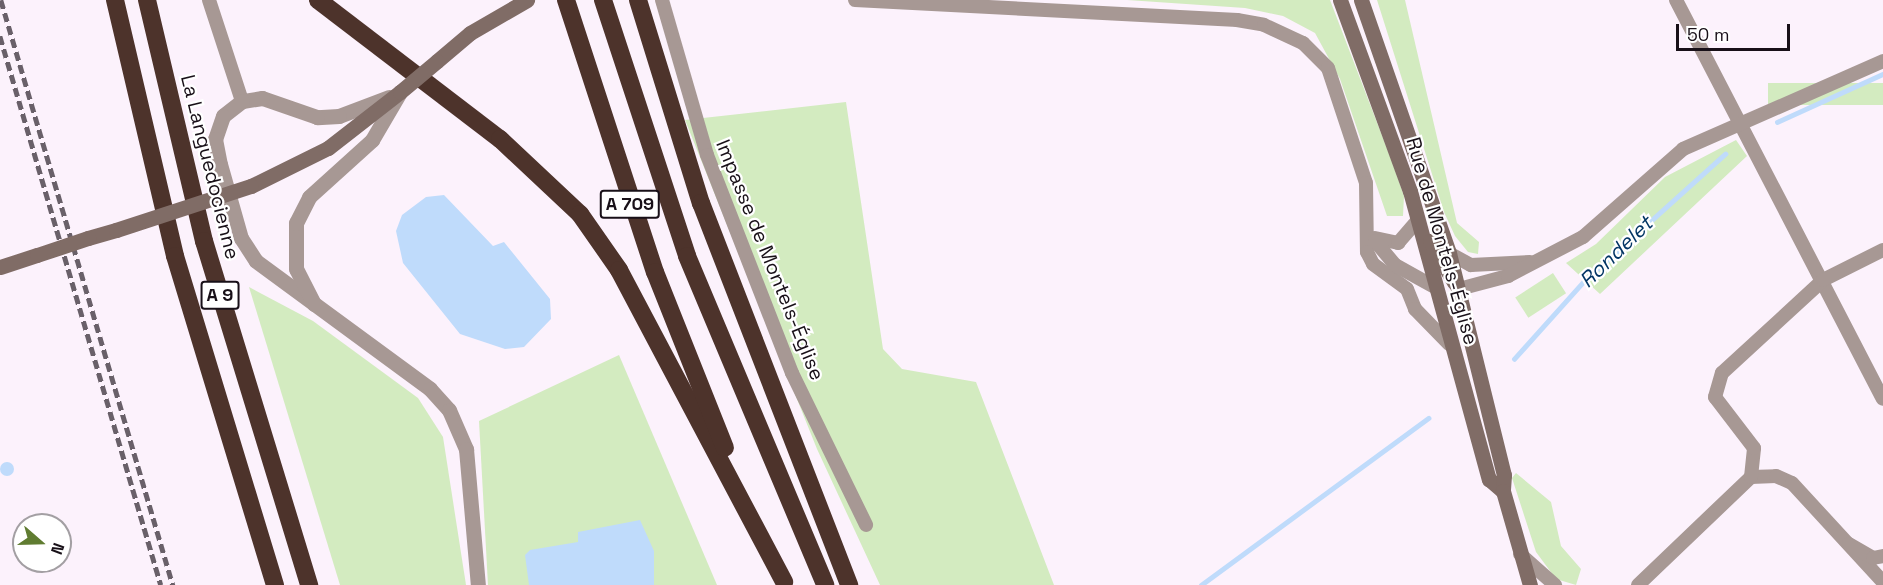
<!DOCTYPE html>
<html>
<head>
<meta charset="utf-8">
<style>
	body { margin:0 }
	#map { position:relative; width:1883px; height:585px; overflow:hidden; background:#fcf2fc; font-family:"Space Grotesk",sans-serif }
	div>[style] { position:absolute }
	.green>* { inset:0; background:#d3ebc0; transform-origin:0 0 }
	.water>* { inset:0; background:#bfdbfb }
	.round { border-radius:50% }
	.stream>* { height:4.5px; margin:-2.25px; padding:0 2.25px; transform-origin:2.25px; border-radius:2.25px; background:#bfdbfb }
	.minor>* { height:14px; margin:-7px; padding:0 7px; transform-origin:7px; border-radius:7px; background:#a79894 }
	.tertiary>* { height:15px; margin:-7.5px; padding:0 7.5px; transform-origin:7.5px; border-radius:7.5px; background:#a79894 }
	.secondary>* { height:15px; margin:-7.5px; padding:0 7.5px; transform-origin:7.5px; border-radius:7.5px; background:#806c66 }
	.motorway>* { height:18px; margin:-9px; padding:0 9px; transform-origin:9px; border-radius:9px; background:#4d332b }
	.rail>* { height:4.5px; margin-top:-2.25px; transform-origin:0; background:repeating-linear-gradient(90deg,#696069 0 9px,transparent 0 13.5px) }
	.secondary-bridge>* { height:15px; margin:-7.5px; padding:0 7.5px; transform-origin:7.5px; border-radius:7.5px; background:#806c66 }
	span { translate:-50% -50%; white-space:nowrap; text-align:center; line-height:1.15; -webkit-text-stroke:4.5px #fff; paint-order:stroke }
	.shield-label span { padding:2px 4px; background:#fff; border:2px solid; border-radius:4px; -webkit-text-stroke-width:0 }
	.shield-label { font-size:18px; color:#181018; font-weight:700 }
	.street-label { font-size:20px; color:#181018 }
	.water-label { font-size:21px; color:#023564; font-style:italic }
	.north { position:absolute; left:12px; top:513px; width:60px; height:60px; box-sizing:border-box; background:#fff; border:2px solid #a39fa3; border-radius:50%; rotate:110deg; font-size:16px; font-weight:700; line-height:24px; text-align:center; color:#181018 }
	.north::after { content:''; display:block; margin:auto; width:21px; height:27px; background:#607c31; clip-path:polygon(50% 0,100% 100%,50% 72%,0 100%) }
	.scale { position:absolute; left:1676px; top:24px; width:114px; height:27px; box-sizing:border-box; border:3px solid #181018; border-top:0; padding-left:8px; font-size:18px; line-height:21px; white-space:nowrap; color:#181018; -webkit-text-stroke:4px #fff; paint-order:stroke }
</style>
</head>
<body>
<div id="map">
	<div class="green">
		<div style="clip-path:polygon(1127px 0,1330px 0,1391px 159px,1404px 196px,1403px 216px,1387px 216px,1340px 79px,1315px 33px,1283px 16px,1245px 8px)"></div>
		<div style="clip-path:polygon(1377px 0,1405px 0,1457px 223px,1479px 242px,1478px 254px,1468px 252px,1455px 236px,1444px 212px)"></div>
		<div style="left:1883px;top:83px;width:22px;height:115px;rotate:90deg"></div>
		<div style="clip-path:polygon(846px 102px,883px 349px,902px 369px,976px 382px,1054px 585px,880px 585px,817px 449px,685px 120px)"></div>
		<div style="clip-path:polygon(1736px 140px,1747px 156px,1600px 294px,1566px 263px,1596px 244px,1665px 177px)"></div>
		<div style="left:1553px;top:273px;width:24px;height:45px;rotate:57deg"></div>
		<div style="clip-path:polygon(249px 287px,313px 321px,418px 398px,443px 437px,466px 585px,340px 585px)"></div>
		<div style="clip-path:polygon(619px 355px,717px 585px,488px 585px,479px 421px)"></div>
		<div style="clip-path:polygon(1516px 473px,1551px 502px,1561px 546px,1581px 569px,1576px 585px,1556px 579px,1536px 552px,1512px 478px)"></div>
	</div>
	<div class="water">
		<div style="clip-path:polygon(444px 195px,493px 246px,504px 242px,550px 299px,551px 319px,524px 347px,505px 349px,460px 334px,403px 263px,396px 231px,402px 215px,426px 197px)"></div>
		<div class="round" style="left:0;top:462px;width:14px;height:14px"></div>
		<div style="clip-path:polygon(640px 520px,654px 551px,654px 585px,529px 585px,525px 555px,530px 550px,578px 542px,578px 532px)"></div>
	</div>
	<div class="stream">
		<div style="left:1777px;top:122px;width:116px;rotate:-24.4deg"></div>
		<div style="left:1514px;top:359px;width:105px;rotate:-48.1deg"></div>
		<div style="left:1584px;top:281px;width:190px;rotate:-42deg"></div>
		<div style="left:1201px;top:585px;width:282px;rotate:-36.3deg"></div>
	</div>
	<div class="minor">
		<div style="left:209px;top:0;width:106px;rotate:71.9deg"></div>
		<div style="left:662px;top:0;width:161px;rotate:73.8deg"></div>
		<div style="left:707px;top:155px;width:234px;rotate:68.7deg"></div>
		<div style="left:792px;top:373px;width:169px;rotate:64deg"></div>
		<div style="left:855px;top:0;width:383px;rotate:3deg"></div>
		<div style="left:1237px;top:20px;width:27px;rotate:10deg"></div>
		<div style="left:1264px;top:25px;width:43px;rotate:24.8deg"></div>
		<div style="left:1303px;top:43px;width:35px;rotate:45deg"></div>
		<div style="left:1328px;top:68px;width:121px;rotate:71.7deg"></div>
		<div style="left:1366px;top:183px;width:69px;rotate:89.2deg"></div>
		<div style="left:1367px;top:252px;width:13px;rotate:63deg"></div>
		<div style="left:1373px;top:264px;width:42px;rotate:36.3deg"></div>
		<div style="left:1407px;top:289px;width:22px;rotate:68deg"></div>
		<div style="left:1415px;top:309px;width:49px;rotate:45.8deg"></div>
		<div style="left:1676px;top:0;width:449px;rotate:62.6deg"></div>
		<div style="left:1375px;top:238px;width:24px;rotate:12deg"></div>
		<div style="left:1398px;top:243px;width:28px;rotate:-49deg"></div>
		<div style="left:1375px;top:241px;width:31px;rotate:50deg"></div>
		<div style="left:1395px;top:265px;width:43px;rotate:28.9deg"></div>
		<div style="left:1449px;top:253px;width:25px;rotate:29deg"></div>
		<div style="left:1471px;top:265px;width:59px;rotate:-2.9deg"></div>
		<div style="left:1459px;top:289px;width:51px;rotate:-14.9deg"></div>
		<div style="left:1508px;top:276px;width:85px;rotate:-27.5deg"></div>
		<div style="left:1583px;top:237px;width:133px;rotate:-41.3deg"></div>
		<div style="left:1683px;top:149px;width:219px;rotate:-23.7deg"></div>
		<div style="left:1751px;top:477px;width:25px;rotate:-2deg"></div>
		<div style="left:1776px;top:476px;width:17px;rotate:24deg"></div>
		<div style="left:1792px;top:483px;width:134px;rotate:47.4deg"></div>
		<div style="left:1849px;top:544px;width:28px;rotate:30deg"></div>
		<div style="left:1873px;top:558px;width:10px;rotate:-11deg"></div>
		<div style="left:1520px;top:554px;width:47px;rotate:41.5deg"></div>
		<div style="left:1638px;top:585px;width:156px;rotate:-43.7deg"></div>
		<div style="left:1751px;top:477px;width:29px;rotate:-84deg"></div>
		<div style="left:1754px;top:448px;width:64px;rotate:-127.4deg"></div>
		<div style="left:1715px;top:397px;width:25px;rotate:-74deg"></div>
		<div style="left:1722px;top:373px;width:137px;rotate:-42.6deg"></div>
		<div style="left:1823px;top:280px;width:67px;rotate:-26.6deg"></div>
	</div>
	<div class="tertiary">
		<div style="left:389px;top:97px;width:53px;rotate:159.2deg"></div>
		<div style="left:339px;top:116px;width:22px;rotate:177deg"></div>
		<div style="left:317px;top:117px;width:58px;rotate:-160.9deg"></div>
		<div style="left:262px;top:98px;width:20px;rotate:171deg"></div>
		<div style="left:242px;top:101px;width:24px;rotate:142deg"></div>
		<div style="left:223px;top:116px;width:24px;rotate:109deg"></div>
		<div style="left:215px;top:139px;width:25px;rotate:79deg"></div>
		<div style="left:220px;top:164px;width:77px;rotate:74.2deg"></div>
		<div style="left:241px;top:238px;width:27px;rotate:57deg"></div>
		<div style="left:256px;top:261px;width:216px;rotate:36.3deg"></div>
		<div style="left:430px;top:389px;width:28px;rotate:48deg"></div>
		<div style="left:449px;top:410px;width:43px;rotate:66.4deg"></div>
		<div style="left:466px;top:449px;width:137px;rotate:85deg"></div>
		<div style="left:314px;top:304px;width:39px;rotate:-117deg"></div>
		<div style="left:296px;top:269px;width:46px;rotate:-90deg"></div>
		<div style="left:296px;top:223px;width:29px;rotate:-63deg"></div>
		<div style="left:309px;top:197px;width:85px;rotate:-42.1deg"></div>
		<div style="left:372px;top:140px;width:56px;rotate:-59.7deg"></div>
	</div>
	<div class="secondary">
		<div style="left:1340px;top:0;width:203px;rotate:69.9deg"></div>
		<div style="left:1410px;top:191px;width:299px;rotate:74.7deg"></div>
		<div style="left:1489px;top:479px;width:18px;rotate:41deg"></div>
		<div style="left:1361px;top:0;width:268px;rotate:70.8deg"></div>
		<div style="left:1449px;top:253px;width:229px;rotate:76.1deg"></div>
		<div style="left:1504px;top:475px;width:16px;rotate:94deg"></div>
		<div style="left:1503px;top:491px;width:98px;rotate:74deg"></div>
		<div style="left:437px;top:61px;width:43px;rotate:-40.3deg"></div>
		<div style="left:470px;top:33px;width:66px;rotate:-30.1deg"></div>
		<div style="left:251px;top:186px;width:86px;rotate:-26.3deg"></div>
		<div style="left:328px;top:148px;width:91px;rotate:-37.9deg"></div>
		<div style="left:88px;top:238px;width:29px;rotate:-16deg"></div>
		<div style="left:1430px;top:241px;width:48px;rotate:59.7deg"></div>
		<div style="left:0;top:267px;width:39px;rotate:-18deg"></div>
	</div>
	<div class="motorway">
		<div style="left:115px;top:0;width:263px;rotate:76.8deg"></div>
		<div style="left:175px;top:256px;width:344px;rotate:73.1deg"></div>
		<div style="left:147px;top:0;width:248px;rotate:76.7deg"></div>
		<div style="left:204px;top:241px;width:360px;rotate:73deg"></div>
		<div style="left:318px;top:0;width:229px;rotate:37.4deg"></div>
		<div style="left:500px;top:139px;width:110px;rotate:43.2deg"></div>
		<div style="left:580px;top:214px;width:68px;rotate:55.1deg"></div>
		<div style="left:619px;top:270px;width:353px;rotate:62.1deg"></div>
		<div style="left:566px;top:0;width:286px;rotate:71.9deg"></div>
		<div style="left:655px;top:272px;width:189px;rotate:68.3deg"></div>
		<div style="left:603px;top:0;width:269px;rotate:71.8deg"></div>
		<div style="left:687px;top:256px;width:357px;rotate:67.2deg"></div>
		<div style="left:638px;top:0;width:213px;rotate:72.8deg"></div>
		<div style="left:701px;top:203px;width:410px;rotate:68.8deg"></div>
	</div>
	<div class="rail">
		<div style="left:1px;top:0;width:610px;rotate:73.62deg"></div>
		<div style="left:0;top:36px;width:572px;rotate:73.66deg"></div>
	</div>
	<div class="secondary-bridge">
		<div style="left:400px;top:92px;width:48px;rotate:-40deg"></div>
		<div style="left:116px;top:230px;width:142px;rotate:-18.1deg"></div>
		<div style="left:37px;top:255px;width:54px;rotate:-18.4deg"></div>
	</div>
	<div class="shield-label">
		<span style="left:630px;top:204px">A 709</span>
		<span style="left:220px;top:295px">A 9</span>
	</div>
	<div class="street-label">
		<span style="left:210px;top:167px;rotate:76deg">La Languedocienne</span>
		<span style="left:1442px;top:241px;rotate:74deg">Rue de Montels-Église</span>
		<span style="left:770px;top:260px;rotate:68deg">Impasse de Montels-Église</span>
	</div>
	<div class="water-label">
		<span style="left:1616px;top:252px;rotate:-44deg">Rondelet</span>
	</div>
	<div class="north">N</div>
	<div class="scale">50 m</div>
</div>
</body>
</html>
